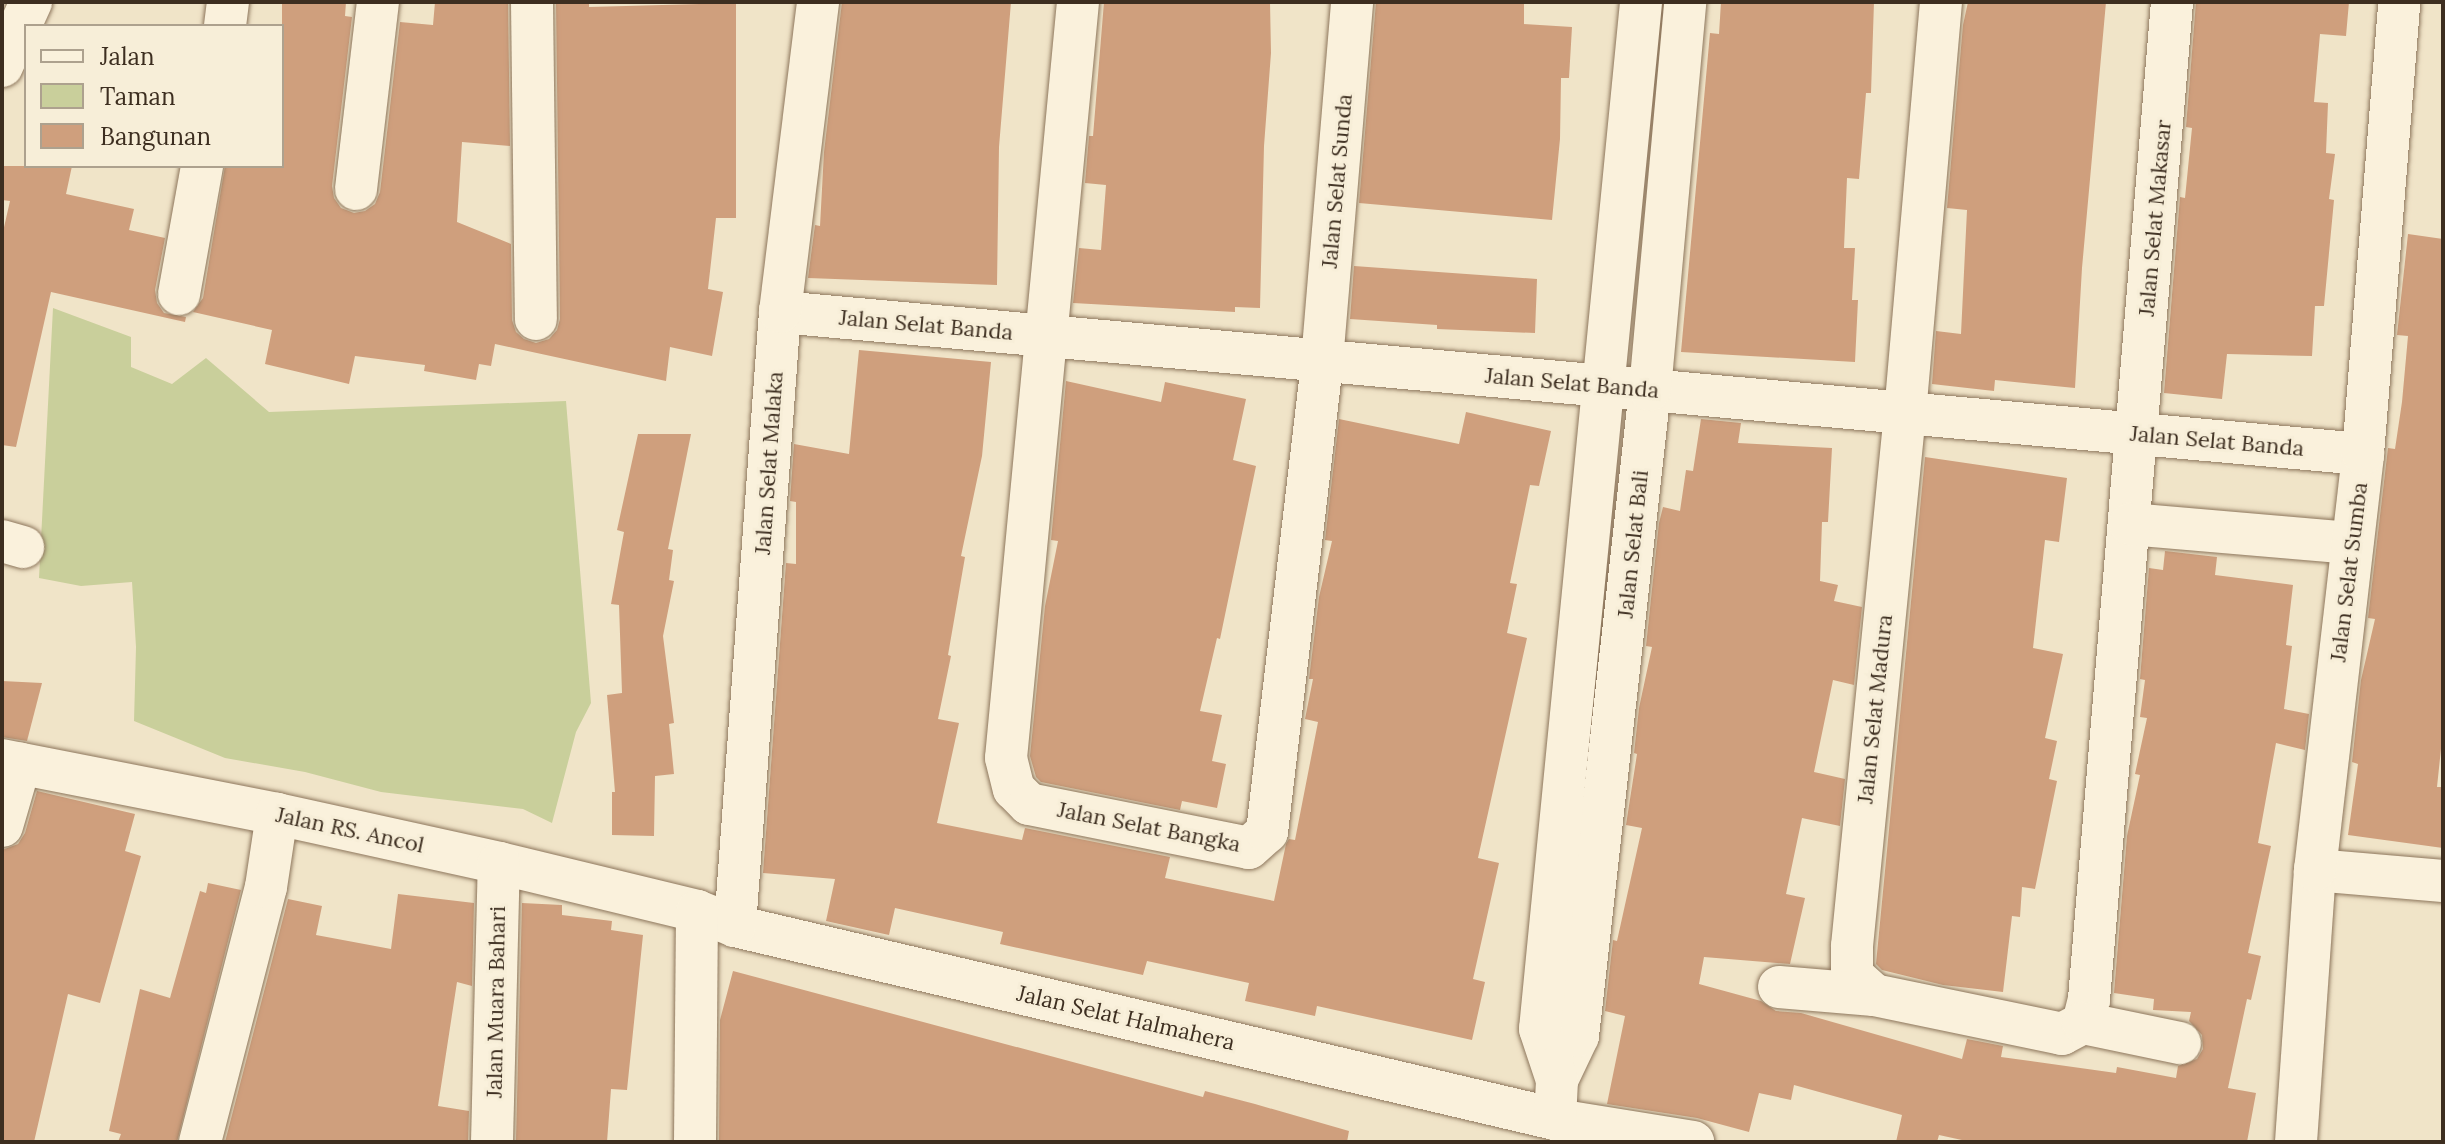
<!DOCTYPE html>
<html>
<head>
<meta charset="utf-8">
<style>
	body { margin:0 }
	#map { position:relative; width:2445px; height:1144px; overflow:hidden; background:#f0e4c8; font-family:Lora,serif }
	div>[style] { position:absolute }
	.green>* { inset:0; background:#c9cf9b }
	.building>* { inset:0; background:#cf9f7d }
	.roads { filter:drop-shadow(0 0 2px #8d765c) drop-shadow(0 0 2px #8d765c) }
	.minor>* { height:42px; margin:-21px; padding:0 21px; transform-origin:21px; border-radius:21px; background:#faf1dc }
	span { translate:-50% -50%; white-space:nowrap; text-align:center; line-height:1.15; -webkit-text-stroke:6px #f7eed8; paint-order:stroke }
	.street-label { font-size:22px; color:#3d2e20 }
	.frame { position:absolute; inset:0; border:4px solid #3d2e20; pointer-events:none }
	.legend { position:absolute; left:24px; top:24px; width:260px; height:144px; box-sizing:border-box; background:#f7eed8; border:2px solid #ada18e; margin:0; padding:10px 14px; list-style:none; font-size:24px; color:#3d2e20 }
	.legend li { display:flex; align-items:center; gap:16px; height:40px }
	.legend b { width:40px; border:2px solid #ada18e }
</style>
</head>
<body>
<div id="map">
	<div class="green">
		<div style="clip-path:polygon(53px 308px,131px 337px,131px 367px,172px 384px,206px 358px,269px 412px,566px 401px,591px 703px,576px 732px,552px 823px,523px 809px,381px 792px,305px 772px,225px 758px,134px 721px,136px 647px,132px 582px,81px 586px,39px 578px)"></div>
	</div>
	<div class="building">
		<div style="clip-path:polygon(282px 2px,346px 2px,345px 16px,352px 17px,332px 186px,334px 198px,341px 208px,354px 213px,365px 211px,375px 204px,380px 192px,400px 22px,433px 25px,435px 2px,508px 2px,510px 146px,462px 142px,457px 222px,511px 244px,512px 320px,516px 332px,524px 339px,536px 343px,549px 339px,557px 330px,560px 319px,556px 2px,589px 2px,589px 7px,736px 3px,736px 218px,716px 218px,708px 289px,723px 292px,712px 356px,670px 347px,666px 381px,495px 344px,491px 366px,479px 364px,476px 380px,424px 371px,425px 365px,355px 356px,349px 384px,265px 364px,272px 330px,193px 312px,203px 298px,225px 166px,282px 166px)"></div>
		<div style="clip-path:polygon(842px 2px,1011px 2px,999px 147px,997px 285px,808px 278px,815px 225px,820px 226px,824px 152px)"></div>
		<div style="clip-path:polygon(1104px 2px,1270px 2px,1271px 53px,1264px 146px,1260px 308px,1235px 307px,1235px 312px,1073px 303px,1079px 248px,1101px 250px,1106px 185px,1085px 183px,1089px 136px,1093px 136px)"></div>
		<div style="clip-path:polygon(1376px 2px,1524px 2px,1524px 24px,1572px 27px,1569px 78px,1561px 78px,1560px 139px,1552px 220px,1359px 203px)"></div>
		<div style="clip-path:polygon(1721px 2px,1874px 2px,1871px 93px,1866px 93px,1859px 179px,1847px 178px,1844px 248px,1855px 248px,1852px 300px,1858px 300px,1855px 362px,1681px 352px,1710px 33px,1719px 34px)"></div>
		<div style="clip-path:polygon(1968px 2px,2106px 2px,2082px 268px,2075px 388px,1995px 380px,1994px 391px,1932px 384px,1936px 331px,1961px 334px,1967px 210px,1947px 208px,1963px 25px)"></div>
		<div style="clip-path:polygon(2196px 2px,2349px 2px,2346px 36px,2320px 34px,2314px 102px,2328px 103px,2326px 153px,2335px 154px,2329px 199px,2334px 200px,2324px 306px,2315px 306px,2312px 356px,2227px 354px,2222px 399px,2164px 393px,2180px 197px,2185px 198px,2192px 128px,2186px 127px)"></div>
		<div style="clip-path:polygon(2px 166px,72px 166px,66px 194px,134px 209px,129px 230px,165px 238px,155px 290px,157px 303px,164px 313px,186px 317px,185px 322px,51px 292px,16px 447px,2px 445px,2px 236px,10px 201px,2px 200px)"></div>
		<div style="clip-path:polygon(2408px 234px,2443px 239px,2443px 730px,2437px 787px,2443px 787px,2443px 848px,2348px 835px,2358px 764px,2352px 762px,2361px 680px,2375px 619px,2368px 618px,2388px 448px,2395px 449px,2402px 402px,2408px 336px,2397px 335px)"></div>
		<div style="clip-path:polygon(1354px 266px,1537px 279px,1535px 333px,1437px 329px,1437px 325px,1350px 319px)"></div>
		<div style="clip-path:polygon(859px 350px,991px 362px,982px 456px,961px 556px,965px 557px,948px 655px,951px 656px,938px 719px,959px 723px,937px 823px,1022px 840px,1025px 828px,1170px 857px,1165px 878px,1274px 901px,1286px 844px,1289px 839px,1295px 840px,1318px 722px,1305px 719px,1313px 679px,1309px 679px,1319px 597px,1332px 541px,1325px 540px,1339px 419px,1459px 444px,1466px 412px,1551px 431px,1539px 486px,1530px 485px,1510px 583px,1517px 584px,1507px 633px,1527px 638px,1478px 858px,1499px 863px,1473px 979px,1485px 982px,1472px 1040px,1317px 1006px,1315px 1016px,1245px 1001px,1249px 983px,1147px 961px,1143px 975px,1000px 944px,1003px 932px,895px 908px,889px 935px,826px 921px,835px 879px,763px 873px,786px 563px,796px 564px,796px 502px,790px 501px,794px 444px,849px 454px)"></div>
		<div style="clip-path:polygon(1066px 381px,1161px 402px,1165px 382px,1246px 399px,1233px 460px,1256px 466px,1220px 639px,1217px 638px,1200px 711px,1222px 715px,1212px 761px,1226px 764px,1217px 808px,1182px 801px,1180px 810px,1041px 782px,1036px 777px,1030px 756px,1045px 606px,1058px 541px,1051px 540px)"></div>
		<div style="clip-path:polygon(1701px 419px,1741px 423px,1738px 443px,1832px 448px,1828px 522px,1822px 522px,1820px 581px,1838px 585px,1834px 601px,1862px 607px,1854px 685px,1833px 680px,1814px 772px,1845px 779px,1840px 826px,1802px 818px,1786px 894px,1805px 898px,1790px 964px,1704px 957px,1699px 984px,1761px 1001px,1776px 1011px,1801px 1013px,1962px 1059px,1967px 1039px,2003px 1046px,2001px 1057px,2116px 1073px,2117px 1067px,2176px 1078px,2178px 1066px,2197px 1059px,2203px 1049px,2202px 1035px,2189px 1021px,2191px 1012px,2153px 1010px,2154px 999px,2114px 993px,2127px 836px,2140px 775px,2135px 774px,2147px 718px,2140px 717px,2145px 680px,2140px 679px,2149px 568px,2163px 570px,2165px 551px,2217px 557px,2215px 575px,2293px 585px,2286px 645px,2292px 646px,2284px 709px,2309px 714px,2305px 750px,2276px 743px,2258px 843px,2271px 846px,2248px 953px,2261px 956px,2251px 1000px,2247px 999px,2228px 1088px,2256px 1093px,2247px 1142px,1971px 1142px,1939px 1135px,1937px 1142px,1896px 1142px,1902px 1115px,1794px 1085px,1791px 1100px,1759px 1093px,1749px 1132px,1697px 1118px,1607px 1104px,1625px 1016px,1605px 1011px,1613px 940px,1617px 941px,1642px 828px,1626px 825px,1637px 754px,1634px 753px,1639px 708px,1652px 647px,1646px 646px,1659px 523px,1663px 507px,1680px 511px,1686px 470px,1693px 471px)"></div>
		<div style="clip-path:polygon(638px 434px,691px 434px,668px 549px,673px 550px,669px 580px,674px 581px,663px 636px,674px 723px,669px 724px,674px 774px,655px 776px,654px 836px,612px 835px,612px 792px,615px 792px,607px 695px,622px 693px,619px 605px,611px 604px,624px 532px,617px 530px)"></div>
		<div style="clip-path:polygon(1925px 457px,2067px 478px,2059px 542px,2045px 540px,2033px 648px,2063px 654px,2045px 738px,2057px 741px,2049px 779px,2057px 781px,2035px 889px,2022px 887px,2020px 917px,2012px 916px,2003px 992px,1943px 985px,1882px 970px,1876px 964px)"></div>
		<div style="clip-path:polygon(2px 681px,42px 683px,27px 741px,2px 737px)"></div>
		<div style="clip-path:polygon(37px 791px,135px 814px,125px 851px,141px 856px,100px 1003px,68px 994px,34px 1142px,2px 1142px,2px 850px,18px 844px,25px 833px)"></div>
		<div style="clip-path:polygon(208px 883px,241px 890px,177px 1142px,118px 1142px,121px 1134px,109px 1131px,140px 989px,170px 998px,200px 891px,206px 893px)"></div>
		<div style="clip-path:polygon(398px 894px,474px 903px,472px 986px,457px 982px,438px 1106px,469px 1111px,468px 1142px,225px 1142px,288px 899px,322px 906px,316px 935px,391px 949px)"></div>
		<div style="clip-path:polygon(522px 903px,562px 905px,562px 915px,612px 921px,611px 930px,643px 935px,627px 1090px,611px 1089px,607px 1142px,516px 1140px)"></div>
		<div style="clip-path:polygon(733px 971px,1203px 1097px,1205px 1091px,1255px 1104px,1349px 1131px,1347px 1142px,719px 1142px,720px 1020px)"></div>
	</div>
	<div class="roads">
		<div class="minor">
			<div style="left:532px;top:2px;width:317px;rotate:89.3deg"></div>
			<div style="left:1078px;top:2px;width:759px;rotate:95.44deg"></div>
			<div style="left:1006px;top:758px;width:32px;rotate:76deg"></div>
			<div style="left:1014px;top:789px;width:21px;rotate:45deg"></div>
			<div style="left:1029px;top:804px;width:224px;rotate:11.3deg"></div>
			<div style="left:1249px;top:848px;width:24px;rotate:-42deg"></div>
			<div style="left:1267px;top:832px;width:474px;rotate:-83.3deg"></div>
			<div style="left:1322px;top:361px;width:360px;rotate:-85.2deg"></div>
			<div style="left:1941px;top:2px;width:413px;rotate:95deg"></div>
			<div style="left:1905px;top:413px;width:536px;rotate:95.68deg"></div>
			<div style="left:1852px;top:946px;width:29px;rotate:90deg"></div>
			<div style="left:1852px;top:975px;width:30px;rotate:42deg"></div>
			<div style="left:1874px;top:995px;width:192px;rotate:11.7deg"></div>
			<div style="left:2062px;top:1034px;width:24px;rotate:-28deg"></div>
			<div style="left:2083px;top:1023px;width:25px;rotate:-76deg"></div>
			<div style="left:2089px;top:999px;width:1000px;rotate:-85.24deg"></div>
			<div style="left:225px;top:26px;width:24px;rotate:-83deg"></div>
			<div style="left:2px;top:66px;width:70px;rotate:-65.6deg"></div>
			<div style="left:356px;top:189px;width:188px;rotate:-83.3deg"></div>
			<div style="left:179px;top:294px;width:130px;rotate:-79.8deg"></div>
			<div style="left:780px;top:312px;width:1589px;rotate:5.13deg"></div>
			<div style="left:2130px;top:524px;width:223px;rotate:4.9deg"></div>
			<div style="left:2px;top:541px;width:22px;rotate:16deg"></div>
			<div style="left:2px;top:760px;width:280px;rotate:11.1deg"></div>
			<div style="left:277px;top:814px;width:227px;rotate:12.4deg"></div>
			<div style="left:499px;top:863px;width:204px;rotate:13.6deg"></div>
			<div style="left:697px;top:911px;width:41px;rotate:21.5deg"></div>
			<div style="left:735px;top:926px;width:851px;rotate:13.25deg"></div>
			<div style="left:1563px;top:1121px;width:132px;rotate:9.2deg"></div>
			<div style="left:2px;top:826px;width:65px;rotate:-73.8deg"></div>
			<div style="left:2315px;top:870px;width:128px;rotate:4.9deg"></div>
			<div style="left:735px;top:926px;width:616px;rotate:-85.81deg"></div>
			<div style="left:780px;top:312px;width:312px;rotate:-83deg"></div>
			<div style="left:1779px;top:987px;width:95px;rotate:4.8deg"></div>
			<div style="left:2083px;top:1023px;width:99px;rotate:11.7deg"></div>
			<div style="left:1557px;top:1080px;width:49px;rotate:-64.5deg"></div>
			<div style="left:1578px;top:1036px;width:650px;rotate:-83.64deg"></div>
			<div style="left:1650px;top:390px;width:390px;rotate:-84.8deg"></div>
			<div style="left:1555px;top:1119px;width:39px;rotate:-87deg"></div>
			<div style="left:1557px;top:1080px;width:54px;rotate:-108.4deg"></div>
			<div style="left:1540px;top:1029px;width:1032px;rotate:-84.38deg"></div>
			<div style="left:200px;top:1142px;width:263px;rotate:-75.5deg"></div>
			<div style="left:266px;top:887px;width:74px;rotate:-81.4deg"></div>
			<div style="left:492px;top:1142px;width:279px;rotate:-88.6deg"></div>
			<div style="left:695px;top:1142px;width:231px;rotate:-89.5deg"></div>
			<div style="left:2296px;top:1142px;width:273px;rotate:-86deg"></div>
			<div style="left:2315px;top:870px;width:419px;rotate:-83.4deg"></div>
			<div style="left:2363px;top:454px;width:453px;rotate:-85.4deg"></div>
		</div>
	</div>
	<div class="street-label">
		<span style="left:1337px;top:181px;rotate:-85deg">Jalan Selat Sunda</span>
		<span style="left:2155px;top:218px;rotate:-85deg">Jalan Selat Makasar</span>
		<span style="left:926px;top:325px;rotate:5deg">Jalan Selat Banda</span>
		<span style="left:1572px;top:383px;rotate:5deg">Jalan Selat Banda</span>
		<span style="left:2217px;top:441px;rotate:5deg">Jalan Selat Banda</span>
		<span style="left:769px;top:463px;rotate:-86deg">Jalan Selat Malaka</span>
		<span style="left:1633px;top:544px;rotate:-84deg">Jalan Selat Bali</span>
		<span style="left:2349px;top:572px;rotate:-83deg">Jalan Selat Sumba</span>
		<span style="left:1875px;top:709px;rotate:-84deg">Jalan Selat Madura</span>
		<span style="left:1149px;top:827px;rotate:11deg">Jalan Selat Bangka</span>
		<span style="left:350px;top:830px;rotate:12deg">Jalan RS. Ancol</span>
		<span style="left:496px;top:1002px;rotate:-89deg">Jalan Muara Bahari</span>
		<span style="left:1126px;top:1018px;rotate:13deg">Jalan Selat Halmahera</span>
	</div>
	<div class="frame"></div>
	<ul class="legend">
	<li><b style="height:10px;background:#faf1dc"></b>Jalan</li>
	<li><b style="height:22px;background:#c9cf9b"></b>Taman</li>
	<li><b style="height:22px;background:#cf9f7d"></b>Bangunan</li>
	</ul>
</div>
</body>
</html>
